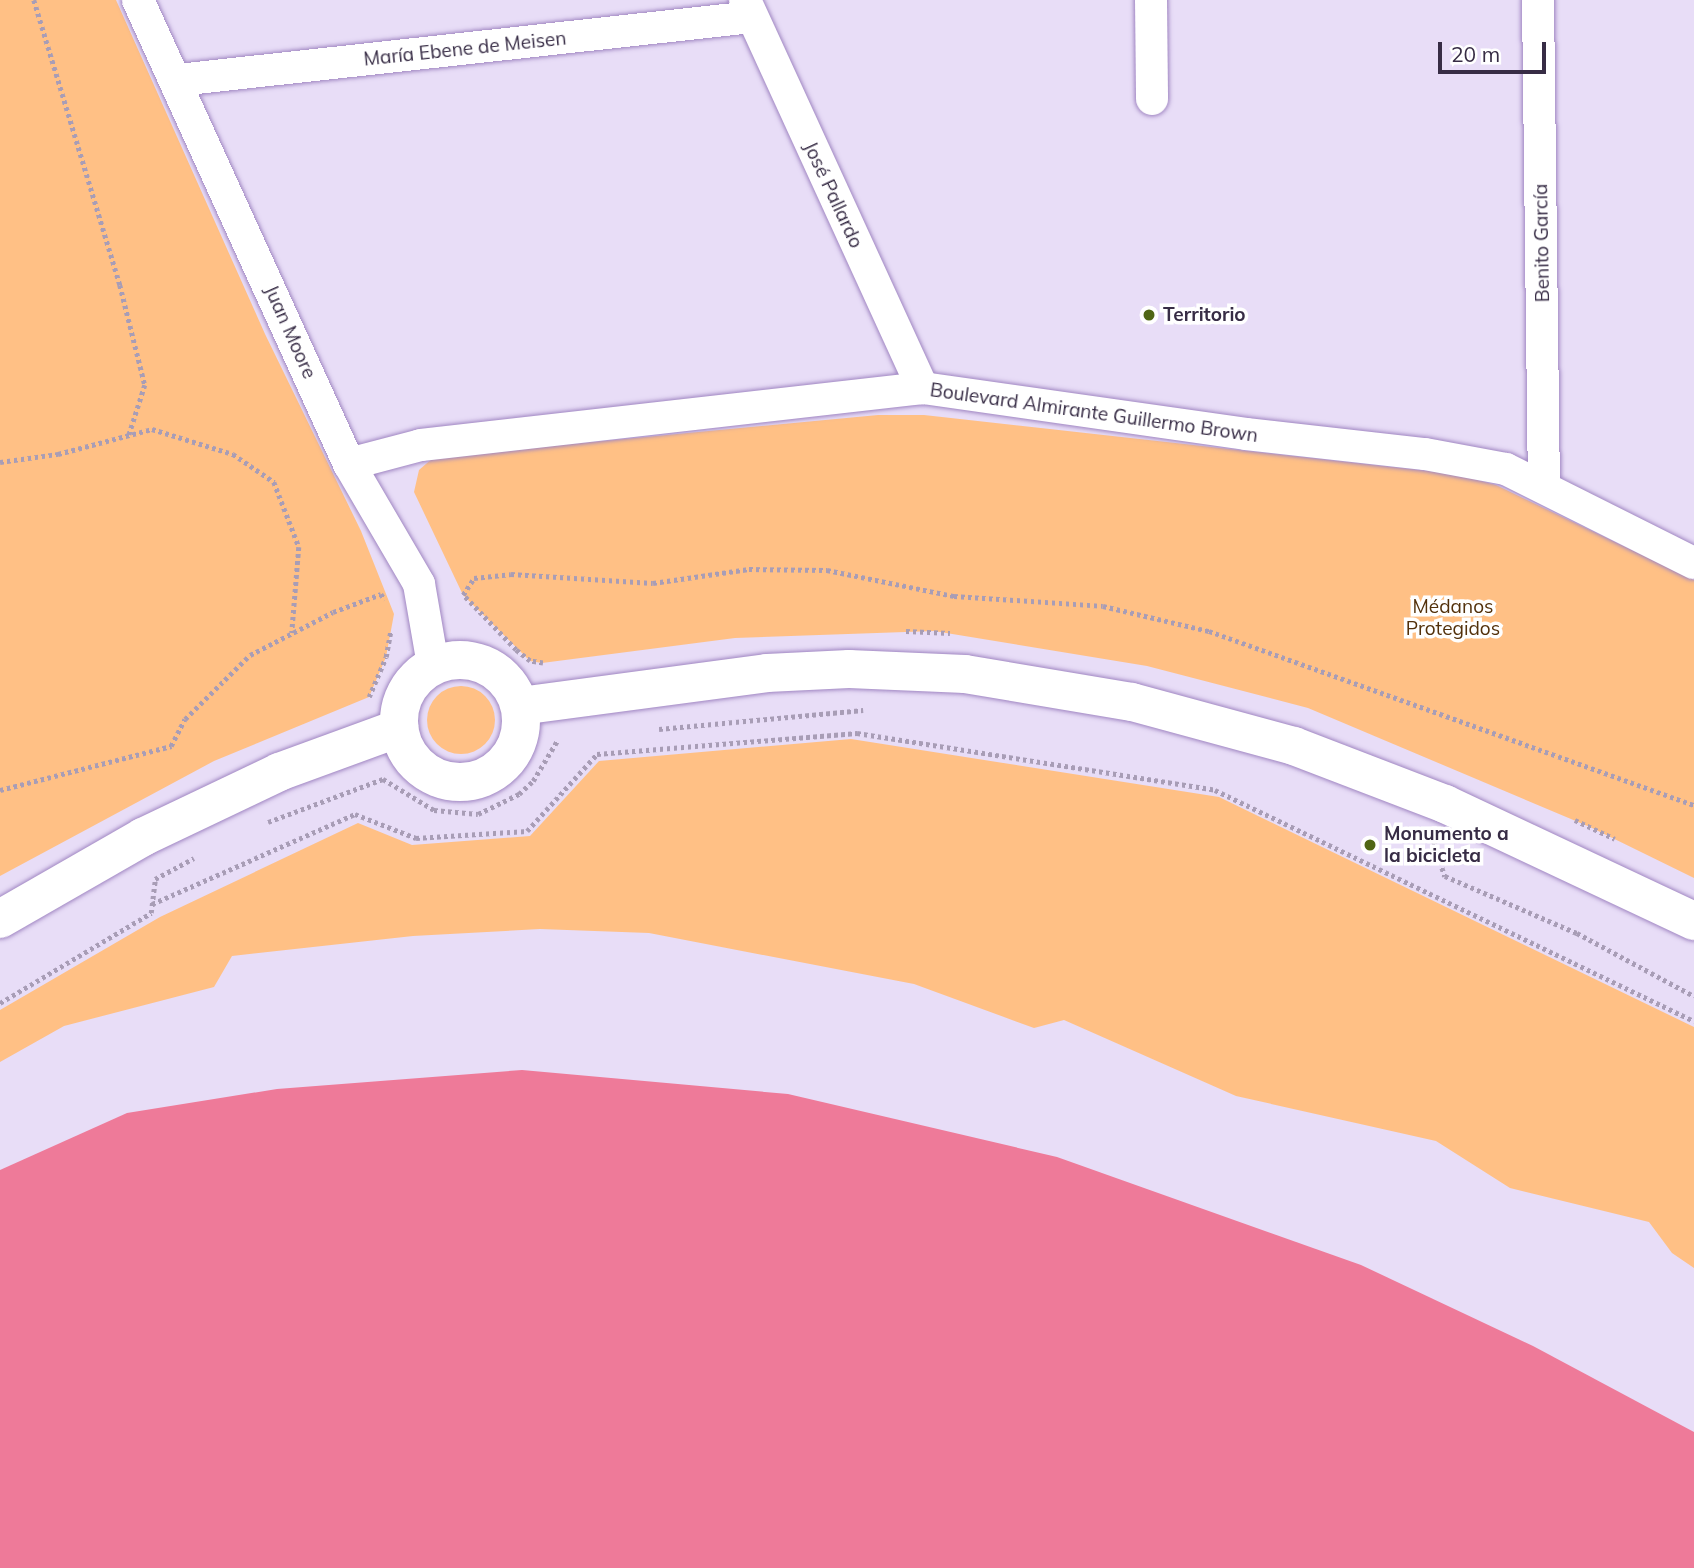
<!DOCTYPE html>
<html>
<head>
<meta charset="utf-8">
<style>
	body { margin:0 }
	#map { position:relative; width:1694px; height:1568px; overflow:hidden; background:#e8ddf7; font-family:Mulish,sans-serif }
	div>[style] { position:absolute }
	.green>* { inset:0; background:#ffc085 }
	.round { border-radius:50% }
	.water>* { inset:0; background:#ee7a99 }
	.path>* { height:4.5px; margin-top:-2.25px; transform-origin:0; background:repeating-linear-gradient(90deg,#a89db6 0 3.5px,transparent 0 7px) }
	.roads { filter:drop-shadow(0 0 2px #a086c2) drop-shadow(0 0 2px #a086c2) }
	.minor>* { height:32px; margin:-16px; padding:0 16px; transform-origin:16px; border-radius:16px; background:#fff }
	.secondary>* { height:38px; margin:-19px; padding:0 19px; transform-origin:19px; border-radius:19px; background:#fff }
	.secondary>.ring { margin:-19px; padding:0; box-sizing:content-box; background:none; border:38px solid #fff; border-radius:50% }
	.dots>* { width:19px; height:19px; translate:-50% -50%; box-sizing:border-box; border:4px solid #fff; border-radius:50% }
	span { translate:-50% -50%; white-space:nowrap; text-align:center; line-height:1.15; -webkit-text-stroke:7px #fff; paint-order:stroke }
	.street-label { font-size:19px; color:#372c45 }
	.poi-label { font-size:19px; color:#372c45; font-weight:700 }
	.left { translate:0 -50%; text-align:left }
	.park-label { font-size:19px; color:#53310b }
	.scale { position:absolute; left:1438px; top:42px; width:108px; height:32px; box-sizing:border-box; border:4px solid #372c45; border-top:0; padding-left:9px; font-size:21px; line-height:24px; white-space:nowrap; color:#372c45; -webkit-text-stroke:5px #fff; paint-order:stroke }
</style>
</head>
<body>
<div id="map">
	<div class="green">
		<div style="clip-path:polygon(0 0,116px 0,265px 334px,361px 531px,394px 614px,386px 657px,369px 697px,214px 761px,0 876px)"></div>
		<div style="clip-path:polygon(878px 415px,924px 415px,1455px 474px,1496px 485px,1694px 580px,1694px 878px,1590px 827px,1308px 708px,1147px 666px,934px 631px,735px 638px,542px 663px,530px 661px,463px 595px,414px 492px,419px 470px,434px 457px)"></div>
		<div class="round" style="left:427px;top:686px;width:68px;height:68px"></div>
		<div style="clip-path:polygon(851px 739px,1219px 797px,1694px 1027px,1694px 1268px,1672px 1253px,1649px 1222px,1510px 1188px,1436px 1141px,1236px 1096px,1064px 1020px,1034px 1028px,914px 984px,649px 933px,540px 929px,413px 936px,232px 956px,214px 987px,64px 1026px,0 1062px,0 1010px,160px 917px,358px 823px,412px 845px,530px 836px,599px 761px)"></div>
	</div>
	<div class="water">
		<div style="clip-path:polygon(522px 1070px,788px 1094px,1057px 1157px,1361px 1265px,1533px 1346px,1694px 1432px,1694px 1568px,0 1568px,0 1170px,127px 1113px,277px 1089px)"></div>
	</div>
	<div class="path">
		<div style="left:34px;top:0;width:298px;rotate:73.2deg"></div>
		<div style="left:120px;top:285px;width:103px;rotate:76deg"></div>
		<div style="left:145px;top:385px;width:52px;rotate:107.7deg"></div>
		<div style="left:0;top:462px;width:59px;rotate:-7.9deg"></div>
		<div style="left:58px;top:454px;width:97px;rotate:-14.9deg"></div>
		<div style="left:152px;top:429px;width:85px;rotate:17.2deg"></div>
		<div style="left:233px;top:454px;width:50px;rotate:34.3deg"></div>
		<div style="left:274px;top:482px;width:70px;rotate:69deg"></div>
		<div style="left:299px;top:547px;width:86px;rotate:94.7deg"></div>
		<div style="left:906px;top:631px;width:44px;rotate:2.6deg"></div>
		<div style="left:543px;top:663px;width:13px;rotate:-171deg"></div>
		<div style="left:530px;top:661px;width:18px;rotate:-142deg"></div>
		<div style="left:516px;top:650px;width:76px;rotate:-133.9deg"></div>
		<div style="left:463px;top:595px;width:20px;rotate:-57deg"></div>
		<div style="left:474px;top:578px;width:37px;rotate:-6deg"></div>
		<div style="left:511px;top:574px;width:142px;rotate:3.6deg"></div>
		<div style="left:653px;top:583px;width:97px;rotate:-8.3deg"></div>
		<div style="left:749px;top:569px;width:78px;rotate:0.7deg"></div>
		<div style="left:827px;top:570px;width:130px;rotate:11.6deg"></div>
		<div style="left:954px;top:596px;width:149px;rotate:3.8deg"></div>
		<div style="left:1103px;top:606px;width:109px;rotate:13.3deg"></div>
		<div style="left:1209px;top:631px;width:515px;rotate:19.74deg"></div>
		<div style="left:369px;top:697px;width:43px;rotate:-67deg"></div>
		<div style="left:386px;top:657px;width:27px;rotate:-80deg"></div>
		<div style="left:659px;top:729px;width:205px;rotate:-5.3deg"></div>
		<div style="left:0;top:790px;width:177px;rotate:-14.4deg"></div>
		<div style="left:171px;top:746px;width:30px;rotate:-63deg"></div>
		<div style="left:185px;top:719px;width:91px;rotate:-44.6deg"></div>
		<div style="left:250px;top:655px;width:93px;rotate:-27.4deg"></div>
		<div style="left:333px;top:612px;width:51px;rotate:-20.6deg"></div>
		<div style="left:381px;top:594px;width:7px;rotate:56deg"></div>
		<div style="left:1575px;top:820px;width:44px;rotate:25.4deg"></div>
		<div style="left:268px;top:822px;width:123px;rotate:-20.5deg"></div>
		<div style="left:383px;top:779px;width:60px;rotate:31.3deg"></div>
		<div style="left:434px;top:810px;width:44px;rotate:5.2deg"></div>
		<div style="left:478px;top:814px;width:46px;rotate:-26deg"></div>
		<div style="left:519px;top:794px;width:19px;rotate:-43deg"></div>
		<div style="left:533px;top:781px;width:47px;rotate:-59deg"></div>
		<div style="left:1434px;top:841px;width:37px;rotate:73deg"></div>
		<div style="left:1445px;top:876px;width:144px;rotate:23.4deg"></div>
		<div style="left:1577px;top:933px;width:133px;rotate:28.3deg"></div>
		<div style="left:152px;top:904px;width:222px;rotate:-23.9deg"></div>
		<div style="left:355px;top:814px;width:66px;rotate:21.5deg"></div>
		<div style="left:416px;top:838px;width:111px;rotate:-3.6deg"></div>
		<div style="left:527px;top:831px;width:104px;rotate:-47.7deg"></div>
		<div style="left:597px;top:754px;width:261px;rotate:-4.6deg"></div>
		<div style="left:857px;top:733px;width:363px;rotate:9deg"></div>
		<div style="left:1215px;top:790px;width:532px;rotate:25.75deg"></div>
		<div style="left:0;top:1003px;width:176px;rotate:-30.8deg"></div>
		<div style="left:151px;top:913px;width:34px;rotate:-83deg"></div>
		<div style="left:155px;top:879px;width:44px;rotate:-28.3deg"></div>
	</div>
	<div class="roads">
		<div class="minor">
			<div style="left:138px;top:0;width:510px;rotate:65.55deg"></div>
			<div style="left:349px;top:464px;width:139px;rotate:59.7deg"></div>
			<div style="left:419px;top:584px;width:82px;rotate:80.2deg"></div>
			<div style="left:745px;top:0;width:427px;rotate:65.4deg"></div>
			<div style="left:1151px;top:0;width:99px;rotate:89.4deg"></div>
			<div style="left:1538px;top:0;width:487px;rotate:89.3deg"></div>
			<div style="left:178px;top:80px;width:577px;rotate:-6.26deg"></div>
			<div style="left:349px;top:464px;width:74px;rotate:-14.8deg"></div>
			<div style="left:421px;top:445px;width:505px;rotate:-6.48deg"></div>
			<div style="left:923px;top:388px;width:326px;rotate:8.1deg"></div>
			<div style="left:1246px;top:434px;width:180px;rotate:6.4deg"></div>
			<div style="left:1425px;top:454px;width:82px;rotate:10.5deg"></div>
			<div style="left:1506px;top:469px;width:210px;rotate:26.6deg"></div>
		</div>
		<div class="secondary">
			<div class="ring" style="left:399px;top:660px;width:84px;height:84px"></div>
			<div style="left:520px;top:706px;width:249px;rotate:-7.6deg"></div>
			<div style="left:767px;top:673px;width:82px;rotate:-2.8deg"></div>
			<div style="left:849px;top:669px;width:116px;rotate:2.5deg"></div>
			<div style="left:965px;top:674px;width:169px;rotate:9.5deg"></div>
			<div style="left:1132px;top:702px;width:168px;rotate:15.2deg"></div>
			<div style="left:1294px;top:746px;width:162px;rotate:21deg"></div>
			<div style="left:1445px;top:804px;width:275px;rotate:25.2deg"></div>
			<div style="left:0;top:919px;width:165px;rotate:-29.8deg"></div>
			<div style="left:143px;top:837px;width:151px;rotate:-25.5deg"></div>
			<div style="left:279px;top:772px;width:128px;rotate:-20.1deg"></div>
		</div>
	</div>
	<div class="dots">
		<div style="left:1149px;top:315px;background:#506614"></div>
		<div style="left:1370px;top:845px;background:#506614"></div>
	</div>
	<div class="street-label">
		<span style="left:465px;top:49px;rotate:-6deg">María Ebene de Meisen</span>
		<span style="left:833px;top:195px;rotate:65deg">José Pallardo</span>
		<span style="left:1542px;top:243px;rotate:-91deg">Benito García</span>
		<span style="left:290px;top:332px;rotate:66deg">Juan Moore</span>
		<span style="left:1094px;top:413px;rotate:8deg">Boulevard Almirante Guillermo Brown</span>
	</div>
	<div class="poi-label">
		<span class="left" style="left:1163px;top:315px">Territorio</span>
		<span class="left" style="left:1384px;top:845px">Monumento a<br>la bicicleta</span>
	</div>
	<div class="park-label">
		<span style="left:1453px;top:618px">Médanos<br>Protegidos</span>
	</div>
	<div class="scale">20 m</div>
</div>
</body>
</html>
